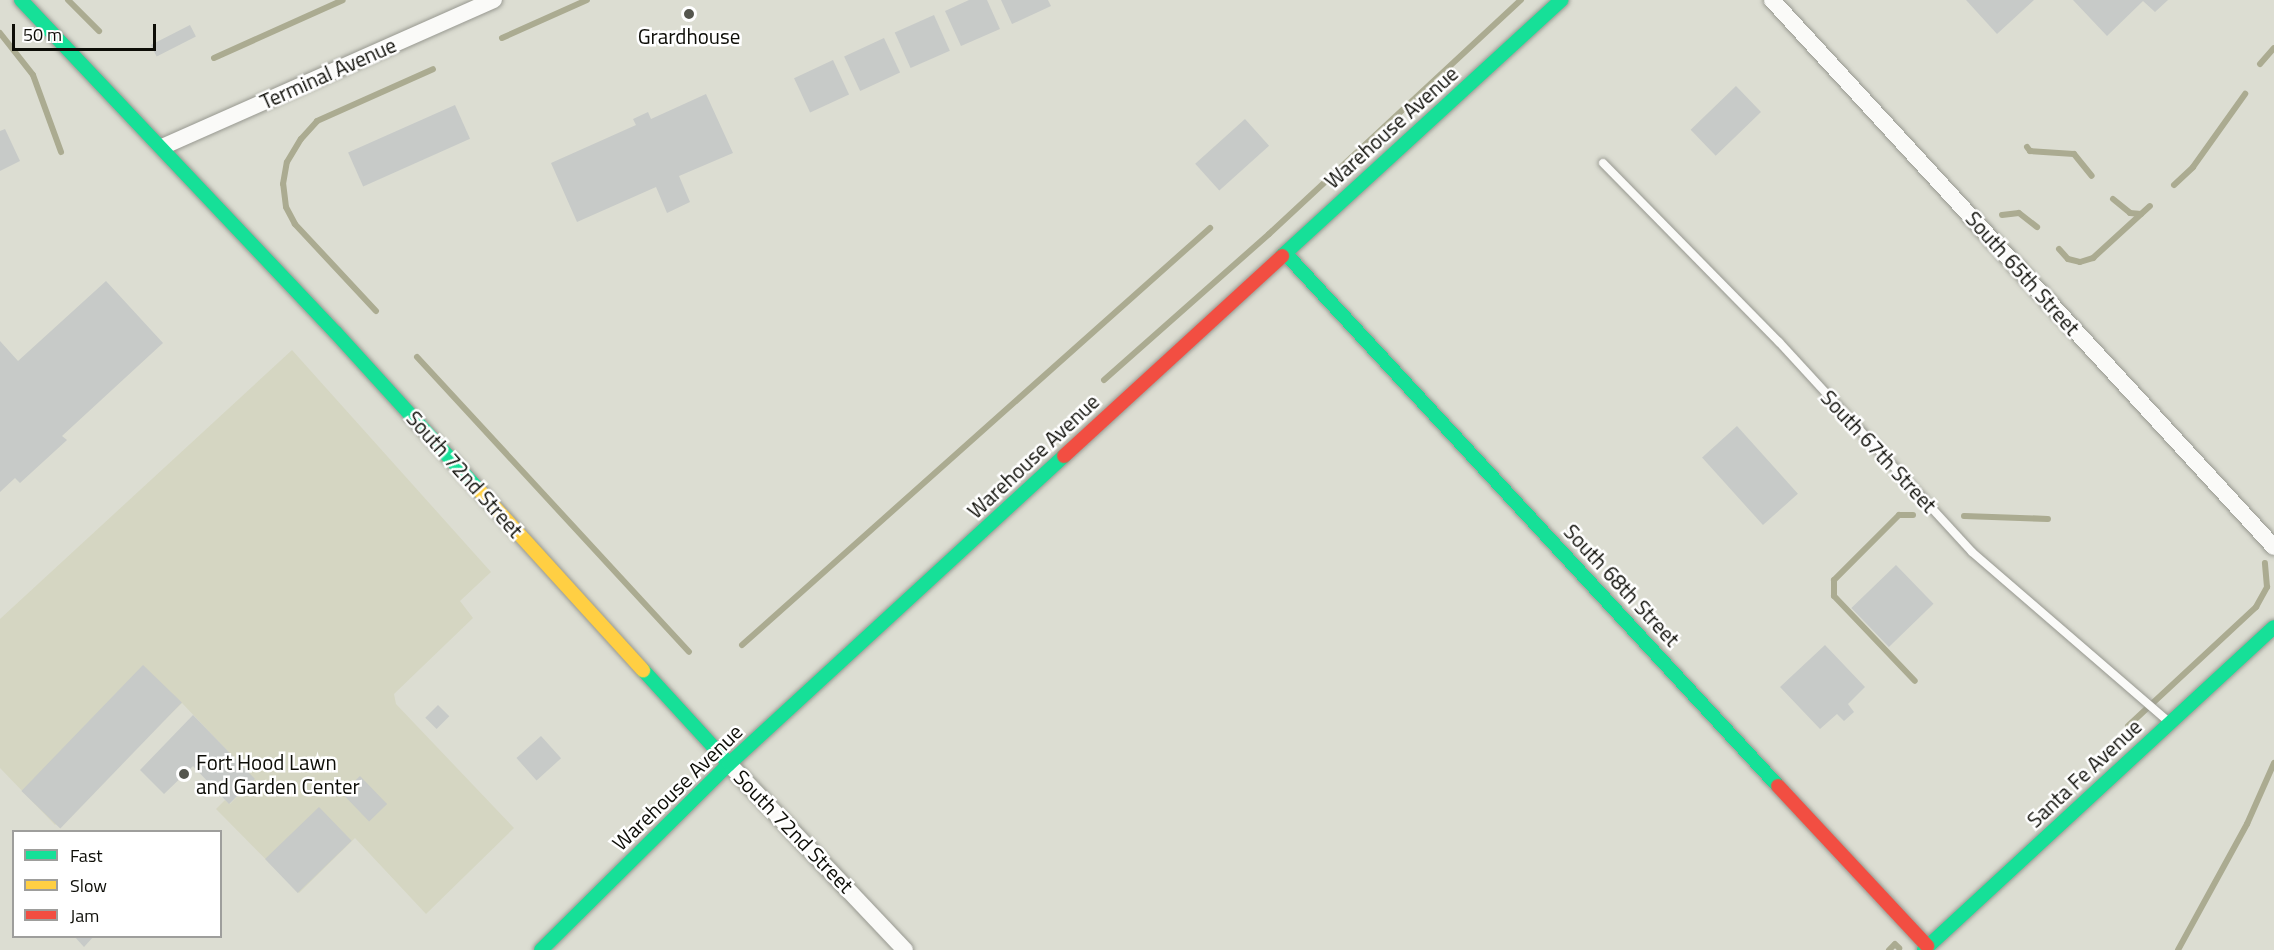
<!DOCTYPE html>
<html>
<head>
<meta charset="utf-8">
<style>
	body { margin:0 }
	#map { position:relative; width:2274px; height:950px; overflow:hidden; background:#dcddd2; font-family:"Titillium Web",sans-serif }
	div>[style] { position:absolute }
	.built>* { inset:0; background:#d5d6c2 }
	.stream>* { height:6px; margin:-3px; padding:0 3px; transform-origin:3px; border-radius:3px; background:#abab91 }
	.building>* { inset:0; background:#c7cac8; transform-origin:0 0 }
	.roads { filter:drop-shadow(0 0 2px #979890) drop-shadow(0 0 2px #979890) }
	.lane>* { height:8px; margin:-4px; padding:0 4px; transform-origin:4px; border-radius:4px; background:#fafaf8 }
	.street>* { height:16px; margin:-8px; padding:0 8px; transform-origin:8px; border-radius:8px; background:#fafaf8 }
	.fast>* { height:14px; margin:-7px; padding:0 7px; transform-origin:7px; border-radius:7px; background:#16e098 }
	.slow>* { height:14px; margin:-7px; padding:0 7px; transform-origin:7px; border-radius:7px; background:#ffcf43 }
	.jam>* { height:14px; margin:-7px; padding:0 7px; transform-origin:7px; border-radius:7px; background:#f24e42 }
	.dots>* { width:16px; height:16px; translate:-50% -50%; box-sizing:border-box; border:3px solid #fff; border-radius:50% }
	span { translate:-50% -50%; white-space:nowrap; text-align:center; line-height:1.15; -webkit-text-stroke:5px #fff; paint-order:stroke }
	.poi-label { font-size:21px; color:#0d0d07 }
	.left { translate:0 -50%; text-align:left }
	.street-label { font-size:21px; color:#0d0d07 }
	.legend { position:absolute; left:12px; top:830px; width:210px; height:108px; box-sizing:border-box; background:#fff; border:2px solid #9e9e9c; margin:0; padding:8px 10px; list-style:none; font-size:18px; color:#0d0d07 }
	.legend li { display:flex; align-items:center; gap:12px; height:30px }
	.legend b { width:30px; border:2px solid #9e9e9c }
	.scale { position:absolute; left:12px; top:24px; width:144px; height:27px; box-sizing:border-box; border:3px solid #0d0d07; border-top:0; padding-left:8px; font-size:18px; line-height:21px; white-space:nowrap; color:#0d0d07; -webkit-text-stroke:4px #fff; paint-order:stroke }
</style>
</head>
<body>
<div id="map">
	<div class="built">
		<div style="clip-path:polygon(292px 350px,491px 572px,460px 601px,473px 618px,394px 694px,396px 704px,514px 828px,426px 914px,355px 838px,299px 893px,216px 809px,225px 800px,230px 804px,254px 779px,182px 703px,55px 825px,0 768px,0 619px)"></div>
	</div>
	<div class="stream">
		<div style="left:68px;top:0;width:44px;rotate:45deg"></div>
		<div style="left:0;top:33px;width:53px;rotate:51.8deg"></div>
		<div style="left:33px;top:75px;width:82px;rotate:70deg"></div>
		<div style="left:502px;top:38px;width:93px;rotate:-24.1deg"></div>
		<div style="left:214px;top:58px;width:141px;rotate:-24.2deg"></div>
		<div style="left:2260px;top:64px;width:21px;rotate:-49deg"></div>
		<div style="left:2027px;top:147px;width:5px;rotate:53deg"></div>
		<div style="left:2030px;top:151px;width:44px;rotate:3.9deg"></div>
		<div style="left:2074px;top:154px;width:28px;rotate:51deg"></div>
		<div style="left:2174px;top:185px;width:26px;rotate:-43deg"></div>
		<div style="left:2193px;top:167px;width:90px;rotate:-54.5deg"></div>
		<div style="left:2113px;top:199px;width:22px;rotate:39deg"></div>
		<div style="left:2130px;top:213px;width:11px;rotate:5deg"></div>
		<div style="left:2002px;top:215px;width:17px;rotate:-7deg"></div>
		<div style="left:2019px;top:213px;width:23px;rotate:38deg"></div>
		<div style="left:2059px;top:249px;width:13px;rotate:48deg"></div>
		<div style="left:2068px;top:259px;width:12px;rotate:14deg"></div>
		<div style="left:2080px;top:262px;width:14px;rotate:-17deg"></div>
		<div style="left:2093px;top:258px;width:77px;rotate:-42.4deg"></div>
		<div style="left:376px;top:311px;width:119px;rotate:-133deg"></div>
		<div style="left:295px;top:224px;width:19px;rotate:-118deg"></div>
		<div style="left:286px;top:207px;width:23px;rotate:-97deg"></div>
		<div style="left:283px;top:184px;width:22px;rotate:-80deg"></div>
		<div style="left:287px;top:162px;width:27px;rotate:-59deg"></div>
		<div style="left:301px;top:139px;width:24px;rotate:-48deg"></div>
		<div style="left:317px;top:121px;width:127px;rotate:-24.1deg"></div>
		<div style="left:417px;top:357px;width:401px;rotate:47.3deg"></div>
		<div style="left:1104px;top:380px;width:220px;rotate:-41.5deg"></div>
		<div style="left:1269px;top:234px;width:344px;rotate:-42.9deg"></div>
		<div style="left:1913px;top:515px;width:14px;rotate:180deg"></div>
		<div style="left:1899px;top:515px;width:92px;rotate:135deg"></div>
		<div style="left:1834px;top:580px;width:16px;rotate:90deg"></div>
		<div style="left:1834px;top:596px;width:117px;rotate:46.4deg"></div>
		<div style="left:1964px;top:516px;width:84px;rotate:2deg"></div>
		<div style="left:742px;top:645px;width:627px;rotate:-41.7deg"></div>
		<div style="left:2128px;top:726px;width:175px;rotate:-42.9deg"></div>
		<div style="left:2256px;top:607px;width:23px;rotate:-61deg"></div>
		<div style="left:2267px;top:587px;width:24px;rotate:-95deg"></div>
		<div style="left:1889px;top:950px;width:8px;rotate:-45deg"></div>
		<div style="left:1895px;top:944px;width:6px;rotate:45deg"></div>
		<div style="left:2178px;top:950px;width:144px;rotate:-61.3deg"></div>
		<div style="left:2247px;top:824px;width:67px;rotate:-66.1deg"></div>
	</div>
	<div class="building">
		<div style="clip-path:polygon(969px 0,987px 0,1000px 29px,961px 46px,945px 11px)"></div>
		<div style="clip-path:polygon(1001px 0,1048px 0,1051px 6px,1012px 24px)"></div>
		<div style="clip-path:polygon(1966px 0,2034px 0,1997px 34px)"></div>
		<div style="clip-path:polygon(2073px 0,2168px 0,2155px 12px,2143px 1px,2107px 36px)"></div>
		<div style="left:690px;top:6px;width:14px;height:9px;rotate:65deg"></div>
		<div style="left:934px;top:15px;width:39px;height:43px;rotate:66deg"></div>
		<div style="left:190px;top:25px;width:13px;height:44px;rotate:63deg"></div>
		<div style="left:884px;top:38px;width:38px;height:44px;rotate:65deg"></div>
		<div style="left:833px;top:60px;width:38px;height:43px;rotate:65deg"></div>
		<div style="left:1736px;top:86px;width:36px;height:63px;rotate:46deg"></div>
		<div style="clip-path:polygon(706px 94px,733px 153px,679px 176px,690px 202px,667px 213px,656px 187px,577px 222px,551px 163px,636px 125px,633px 119px,648px 112px,651px 119px)"></div>
		<div style="left:455px;top:105px;width:37px;height:117px;rotate:66deg"></div>
		<div style="left:1245px;top:119px;width:36px;height:67px;rotate:48deg"></div>
		<div style="clip-path:polygon(5px 129px,20px 161px,0 171px,0 131px)"></div>
		<div style="clip-path:polygon(106px 281px,163px 343px,62px 436px,67px 440px,20px 483px,15px 478px,0 492px,0 341px,18px 361px)"></div>
		<div style="left:1737px;top:426px;width:91px;height:47px;rotate:48deg"></div>
		<div style="left:1896px;top:565px;width:54px;height:62px;rotate:46deg"></div>
		<div style="clip-path:polygon(1825px 645px,1865px 687px,1848px 704px,1854px 712px,1844px 721px,1837px 714px,1820px 729px,1780px 687px)"></div>
		<div style="left:143px;top:665px;width:54px;height:175px;rotate:44deg"></div>
		<div style="left:438px;top:705px;width:16px;height:18px;rotate:45deg"></div>
		<div style="clip-path:polygon(193px 715px,255px 779px,229px 804px,193px 766px,164px 794px,140px 770px)"></div>
		<div style="left:541px;top:736px;width:30px;height:33px;rotate:48deg"></div>
		<div style="left:360px;top:776px;width:39px;height:25px;rotate:46deg"></div>
		<div style="left:319px;top:807px;width:47px;height:75px;rotate:46deg"></div>
		<div style="clip-path:polygon(74px 936px,94px 936px,84px 947px)"></div>
	</div>
	<div class="roads">
		<div class="lane">
			<div style="left:1603px;top:163px;width:251px;rotate:45.5deg"></div>
			<div style="left:1779px;top:342px;width:285px;rotate:47.4deg"></div>
			<div style="left:1972px;top:552px;width:260px;rotate:40.8deg"></div>
		</div>
		<div class="street">
			<div style="left:1772px;top:0;width:742px;rotate:47.46deg"></div>
			<div style="left:162px;top:147px;width:363px;rotate:-23.9deg"></div>
			<div style="left:729px;top:764px;width:256px;rotate:46.6deg"></div>
		</div>
		<div class="fast">
			<div style="left:21px;top:0;width:458px;rotate:46.6deg"></div>
			<div style="left:336px;top:333px;width:212px;rotate:47.7deg"></div>
			<div style="left:1285px;top:253px;width:726px;rotate:47.23deg"></div>
			<div style="left:1282px;top:256px;width:379px;rotate:-42.5deg"></div>
			<div style="left:643px;top:670px;width:127px;rotate:47.5deg"></div>
			<div style="left:541px;top:950px;width:264px;rotate:-44.7deg"></div>
			<div style="left:729px;top:764px;width:455px;rotate:-42.6deg"></div>
			<div style="left:1924px;top:950px;width:476px;rotate:-42.7deg"></div>
		</div>
		<div class="slow">
			<div style="left:479px;top:490px;width:244px;rotate:47.7deg"></div>
		</div>
		<div class="jam">
			<div style="left:1064px;top:456px;width:296px;rotate:-42.5deg"></div>
			<div style="left:1778px;top:786px;width:219px;rotate:47deg"></div>
		</div>
	</div>
	<div class="dots">
		<div style="left:689px;top:14px;background:#55564e"></div>
		<div style="left:184px;top:774px;background:#55564e"></div>
	</div>
	<div class="poi-label">
		<span style="left:689px;top:36px">Grardhouse</span>
		<span class="left" style="left:196px;top:774px">Fort Hood Lawn<br>and Garden Center</span>
	</div>
	<div class="street-label">
		<span style="left:328px;top:73px;rotate:-24deg">Terminal Avenue</span>
		<span style="left:1391px;top:127px;rotate:-42deg">Warehouse Avenue</span>
		<span style="left:2023px;top:273px;rotate:48deg">South 65th Street</span>
		<span style="left:1879px;top:451px;rotate:47deg">South 67th Street</span>
		<span style="left:1033px;top:456px;rotate:-43deg">Warehouse Avenue</span>
		<span style="left:465px;top:474px;rotate:48deg">South 72nd Street</span>
		<span style="left:1622px;top:585px;rotate:47deg">South 68th Street</span>
		<span style="left:2084px;top:773px;rotate:-43deg">Santa Fe Avenue</span>
		<span style="left:677px;top:787px;rotate:-44deg">Warehouse Avenue</span>
		<span style="left:794px;top:831px;rotate:46deg">South 72nd Street</span>
	</div>
	<ul class="legend">
	<li><b style="height:8px;background:#16e098"></b>Fast</li>
	<li><b style="height:8px;background:#ffcf43"></b>Slow</li>
	<li><b style="height:8px;background:#f24e42"></b>Jam</li>
	</ul>
	<div class="scale">50 m</div>
</div>
</body>
</html>
